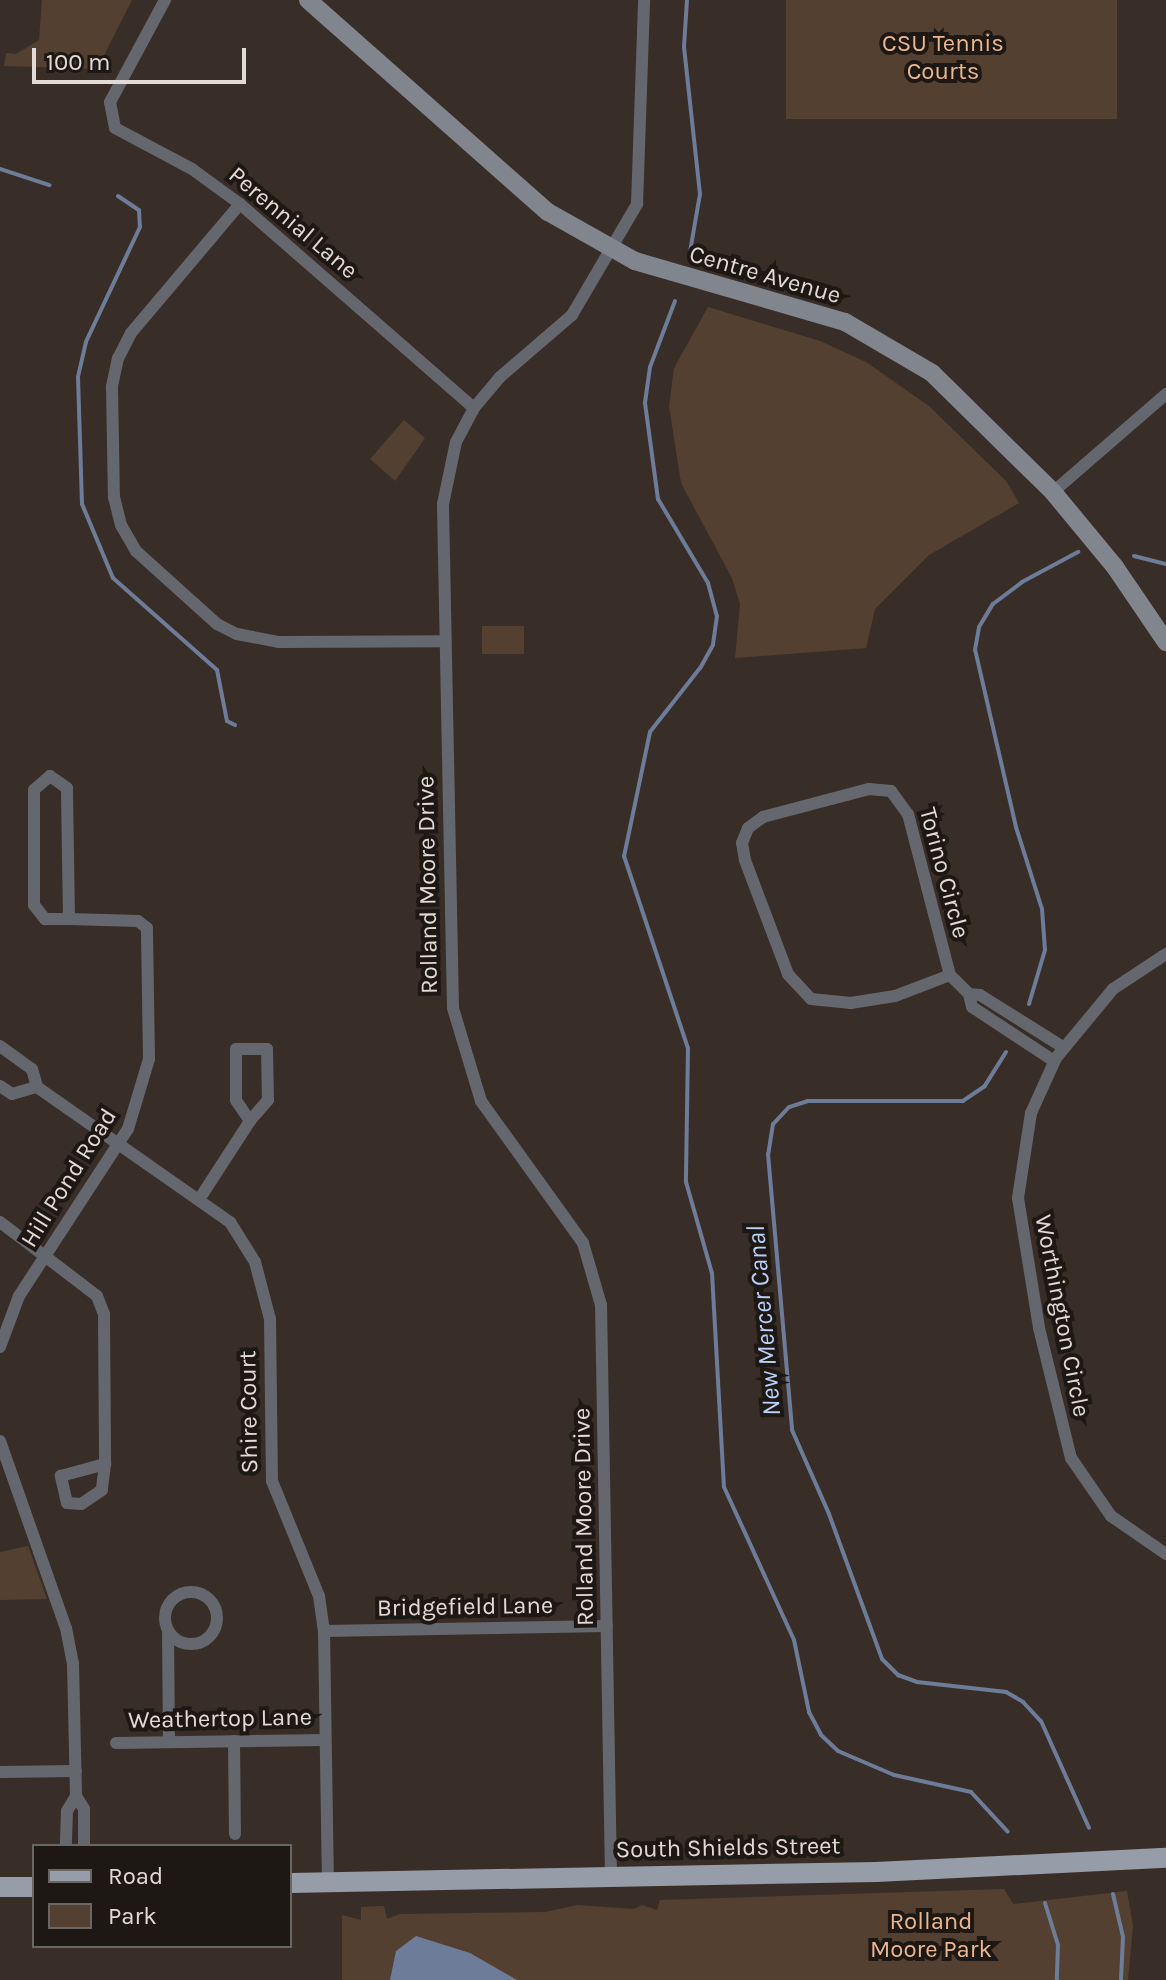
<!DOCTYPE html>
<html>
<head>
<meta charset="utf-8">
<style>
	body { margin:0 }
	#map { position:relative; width:1166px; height:1980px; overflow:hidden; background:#392e27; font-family:Karla,sans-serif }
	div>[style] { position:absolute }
	.green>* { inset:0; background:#544030; transform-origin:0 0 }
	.water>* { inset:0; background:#6d7c99 }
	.stream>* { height:4px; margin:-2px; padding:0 2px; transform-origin:2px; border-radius:2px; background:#6d7c99 }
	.street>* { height:12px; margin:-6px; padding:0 6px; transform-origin:6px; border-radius:6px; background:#64676d }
	.street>.ring { margin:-6px; padding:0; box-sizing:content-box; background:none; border:12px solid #64676d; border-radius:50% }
	.secondary>* { height:18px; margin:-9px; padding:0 9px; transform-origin:9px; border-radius:9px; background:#81858e }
	.primary>* { height:20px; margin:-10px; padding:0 10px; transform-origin:10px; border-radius:10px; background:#969ca8 }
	span { translate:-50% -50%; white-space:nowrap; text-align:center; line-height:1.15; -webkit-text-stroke:8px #1d1814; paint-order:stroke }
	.park-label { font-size:24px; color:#ebb791 }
	.street-label { font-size:24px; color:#e1dad5 }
	.water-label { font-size:26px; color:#b8cff8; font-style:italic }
	.legend { position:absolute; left:32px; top:1844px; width:260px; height:104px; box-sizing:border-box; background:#1d1814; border:2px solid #6b6661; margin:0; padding:10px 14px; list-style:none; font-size:24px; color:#e1dad5 }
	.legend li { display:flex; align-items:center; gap:16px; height:40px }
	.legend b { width:40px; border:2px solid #6b6661 }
	.scale { position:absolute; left:32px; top:48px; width:214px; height:36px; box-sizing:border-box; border:4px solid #e1dad5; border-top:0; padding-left:10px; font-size:24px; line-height:28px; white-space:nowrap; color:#e1dad5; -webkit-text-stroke:6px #1d1814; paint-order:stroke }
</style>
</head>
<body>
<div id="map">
	<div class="green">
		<div style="clip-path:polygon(42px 0,132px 0,97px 69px,4px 66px,6px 53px,16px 54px,39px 40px)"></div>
		<div style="left:786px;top:0;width:331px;height:119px"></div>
		<div style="clip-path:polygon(708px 307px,820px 341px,866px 362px,929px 406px,1006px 481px,1019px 503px,929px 555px,875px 609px,866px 648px,735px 658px,740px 604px,732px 578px,681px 483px,669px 406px,674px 368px)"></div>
		<div style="clip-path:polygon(404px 420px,425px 438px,395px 481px,370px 459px)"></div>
		<div style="left:482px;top:626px;width:42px;height:28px"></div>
		<div style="clip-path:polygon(28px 1546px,47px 1599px,0 1600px,0 1552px)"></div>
		<div style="clip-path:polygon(1004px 1889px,1013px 1904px,1127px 1891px,1133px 1926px,1128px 1980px,342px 1980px,342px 1915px,361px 1920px,361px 1907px,384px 1906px,387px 1919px,400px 1914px,546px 1912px,577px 1905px,634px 1909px,642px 1905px,657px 1910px,660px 1900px)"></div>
	</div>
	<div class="water">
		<div style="clip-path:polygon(416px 1936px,470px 1953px,517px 1980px,390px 1980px,396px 1951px)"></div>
	</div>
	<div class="stream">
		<div style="left:687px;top:0;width:47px;rotate:93.7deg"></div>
		<div style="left:684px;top:47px;width:148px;rotate:83.8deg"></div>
		<div style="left:700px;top:194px;width:59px;rotate:99.8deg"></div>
		<div style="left:0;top:169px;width:52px;rotate:18.1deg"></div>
		<div style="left:118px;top:196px;width:25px;rotate:34deg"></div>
		<div style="left:139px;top:210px;width:17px;rotate:87deg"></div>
		<div style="left:140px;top:227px;width:127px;rotate:115.2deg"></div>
		<div style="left:86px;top:342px;width:36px;rotate:103deg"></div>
		<div style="left:78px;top:377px;width:127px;rotate:88.2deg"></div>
		<div style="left:82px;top:504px;width:80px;rotate:67.3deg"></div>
		<div style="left:113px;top:578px;width:139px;rotate:41.5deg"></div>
		<div style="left:217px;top:670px;width:52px;rotate:78.9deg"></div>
		<div style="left:227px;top:721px;width:9px;rotate:27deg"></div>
		<div style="left:675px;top:301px;width:71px;rotate:110.7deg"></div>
		<div style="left:650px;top:367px;width:36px;rotate:98deg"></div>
		<div style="left:645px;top:403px;width:97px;rotate:82.3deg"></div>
		<div style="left:658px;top:499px;width:98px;rotate:59.2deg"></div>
		<div style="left:708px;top:583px;width:34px;rotate:75deg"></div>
		<div style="left:717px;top:616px;width:29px;rotate:98deg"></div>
		<div style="left:713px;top:645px;width:26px;rotate:119deg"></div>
		<div style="left:700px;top:668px;width:81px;rotate:128deg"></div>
		<div style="left:650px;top:732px;width:127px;rotate:101.8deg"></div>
		<div style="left:624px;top:856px;width:202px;rotate:71.6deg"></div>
		<div style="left:688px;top:1048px;width:134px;rotate:90.9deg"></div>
		<div style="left:686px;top:1182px;width:95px;rotate:74.1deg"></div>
		<div style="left:712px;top:1273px;width:214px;rotate:86.8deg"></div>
		<div style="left:724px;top:1487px;width:168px;rotate:65.4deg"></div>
		<div style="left:794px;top:1640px;width:74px;rotate:78.2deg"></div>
		<div style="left:809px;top:1712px;width:26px;rotate:62deg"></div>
		<div style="left:821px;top:1735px;width:23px;rotate:43deg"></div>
		<div style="left:838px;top:1751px;width:61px;rotate:23.2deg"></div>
		<div style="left:894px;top:1775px;width:79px;rotate:12.4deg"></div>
		<div style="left:971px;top:1792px;width:54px;rotate:47.2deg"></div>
		<div style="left:1134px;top:556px;width:33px;rotate:14deg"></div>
		<div style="left:1029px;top:1004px;width:56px;rotate:-73.5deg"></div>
		<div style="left:1045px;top:950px;width:41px;rotate:-94.2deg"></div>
		<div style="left:1042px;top:909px;width:86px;rotate:-107.6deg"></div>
		<div style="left:1016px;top:827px;width:182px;rotate:-103deg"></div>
		<div style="left:975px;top:650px;width:23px;rotate:-80deg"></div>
		<div style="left:979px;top:627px;width:27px;rotate:-59deg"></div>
		<div style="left:993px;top:604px;width:36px;rotate:-37deg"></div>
		<div style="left:1022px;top:582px;width:64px;rotate:-28.2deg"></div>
		<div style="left:1006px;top:1052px;width:40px;rotate:122deg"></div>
		<div style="left:985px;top:1086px;width:27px;rotate:146deg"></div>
		<div style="left:963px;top:1101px;width:155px;rotate:180deg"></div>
		<div style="left:808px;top:1101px;width:20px;rotate:162deg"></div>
		<div style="left:789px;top:1107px;width:23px;rotate:133deg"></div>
		<div style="left:773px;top:1124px;width:30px;rotate:99deg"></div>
		<div style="left:768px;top:1154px;width:277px;rotate:85deg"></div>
		<div style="left:792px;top:1430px;width:92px;rotate:66.2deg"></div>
		<div style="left:829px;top:1514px;width:154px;rotate:69.9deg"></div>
		<div style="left:882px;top:1659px;width:23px;rotate:45deg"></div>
		<div style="left:898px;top:1675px;width:20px;rotate:20deg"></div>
		<div style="left:917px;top:1682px;width:90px;rotate:6.4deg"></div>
		<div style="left:1006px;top:1692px;width:20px;rotate:30deg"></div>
		<div style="left:1023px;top:1702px;width:26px;rotate:47deg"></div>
		<div style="left:1041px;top:1721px;width:117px;rotate:65.8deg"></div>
		<div style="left:1113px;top:1894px;width:44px;rotate:76.9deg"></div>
		<div style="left:1123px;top:1937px;width:43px;rotate:92.7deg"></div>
		<div style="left:1045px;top:1903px;width:44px;rotate:72.8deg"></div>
		<div style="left:1058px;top:1945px;width:35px;rotate:92deg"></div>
	</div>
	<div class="street">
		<div style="left:165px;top:0;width:116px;rotate:118.3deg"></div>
		<div style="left:110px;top:102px;width:26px;rotate:79deg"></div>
		<div style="left:115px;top:128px;width:87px;rotate:28deg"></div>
		<div style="left:192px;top:169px;width:59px;rotate:36.1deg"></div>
		<div style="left:240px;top:204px;width:310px;rotate:41.1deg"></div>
		<div style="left:240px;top:204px;width:169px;rotate:130.2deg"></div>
		<div style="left:131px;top:333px;width:28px;rotate:117deg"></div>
		<div style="left:118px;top:358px;width:30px;rotate:102deg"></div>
		<div style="left:112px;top:387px;width:110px;rotate:89deg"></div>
		<div style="left:114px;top:497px;width:29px;rotate:76deg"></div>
		<div style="left:121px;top:525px;width:30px;rotate:60deg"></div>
		<div style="left:136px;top:551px;width:109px;rotate:42deg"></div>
		<div style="left:217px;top:624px;width:22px;rotate:27deg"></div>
		<div style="left:237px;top:634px;width:43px;rotate:10.8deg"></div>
		<div style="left:279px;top:642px;width:166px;rotate:-0.3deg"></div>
		<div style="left:1053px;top:492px;width:150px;rotate:-40.9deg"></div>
		<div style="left:1166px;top:954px;width:64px;rotate:146.6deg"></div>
		<div style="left:1113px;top:989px;width:89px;rotate:129.6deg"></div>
		<div style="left:1056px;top:1058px;width:60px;rotate:114.4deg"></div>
		<div style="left:1031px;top:1113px;width:86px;rotate:98.7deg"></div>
		<div style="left:1018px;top:1198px;width:132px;rotate:80.8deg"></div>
		<div style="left:1039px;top:1328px;width:134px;rotate:76.2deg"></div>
		<div style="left:1071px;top:1458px;width:70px;rotate:55.4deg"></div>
		<div style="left:1111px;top:1516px;width:67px;rotate:34.6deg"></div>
		<div style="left:950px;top:975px;width:59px;rotate:159.1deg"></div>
		<div style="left:895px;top:996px;width:45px;rotate:171deg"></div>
		<div style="left:851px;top:1003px;width:40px;rotate:-174.3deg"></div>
		<div style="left:811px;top:999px;width:34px;rotate:-133deg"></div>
		<div style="left:788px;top:974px;width:122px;rotate:-110.7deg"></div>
		<div style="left:745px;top:860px;width:17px;rotate:-100deg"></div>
		<div style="left:742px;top:843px;width:16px;rotate:-68deg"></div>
		<div style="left:748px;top:828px;width:19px;rotate:-36deg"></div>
		<div style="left:763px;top:817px;width:110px;rotate:-14.8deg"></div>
		<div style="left:869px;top:789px;width:22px;rotate:5deg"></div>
		<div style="left:891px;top:791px;width:29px;rotate:54deg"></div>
		<div style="left:908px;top:814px;width:166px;rotate:75.4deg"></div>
		<div style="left:950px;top:975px;width:27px;rotate:45deg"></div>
		<div style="left:0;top:1046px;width:39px;rotate:36deg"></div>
		<div style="left:32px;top:1069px;width:19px;rotate:74deg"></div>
		<div style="left:37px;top:1087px;width:236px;rotate:35deg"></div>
		<div style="left:230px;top:1222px;width:47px;rotate:58deg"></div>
		<div style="left:255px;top:1262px;width:59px;rotate:75.3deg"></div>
		<div style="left:270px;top:1319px;width:162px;rotate:89.3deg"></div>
		<div style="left:272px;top:1481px;width:124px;rotate:67.8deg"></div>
		<div style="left:319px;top:1596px;width:35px;rotate:82deg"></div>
		<div style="left:324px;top:1631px;width:253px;rotate:89.1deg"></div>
		<div style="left:236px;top:1049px;width:31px"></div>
		<div style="left:267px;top:1049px;width:51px;rotate:88.9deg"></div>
		<div style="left:268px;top:1100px;width:28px;rotate:131deg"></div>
		<div style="left:250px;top:1121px;width:25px;rotate:-124deg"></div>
		<div style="left:236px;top:1100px;width:51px;rotate:-90deg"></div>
		<div style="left:1054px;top:1061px;width:98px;rotate:-146.6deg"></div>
		<div style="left:972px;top:1007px;width:13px;rotate:-103deg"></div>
		<div style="left:969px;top:994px;width:11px;rotate:5deg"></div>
		<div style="left:980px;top:995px;width:98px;rotate:32.1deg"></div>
		<div style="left:0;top:1086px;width:14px;rotate:34deg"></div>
		<div style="left:12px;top:1094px;width:26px;rotate:-16deg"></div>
		<div style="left:200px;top:1198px;width:92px;rotate:-57deg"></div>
		<div style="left:0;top:1222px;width:122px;rotate:37.3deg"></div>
		<div style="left:97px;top:1296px;width:19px;rotate:69deg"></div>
		<div style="left:104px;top:1314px;width:150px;rotate:89.6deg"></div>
		<div style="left:0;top:1347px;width:54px;rotate:-69.6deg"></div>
		<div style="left:19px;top:1296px;width:199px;rotate:-56.9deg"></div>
		<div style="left:128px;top:1129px;width:73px;rotate:-73.3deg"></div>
		<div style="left:149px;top:1059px;width:131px;rotate:-90.9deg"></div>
		<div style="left:147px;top:928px;width:11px;rotate:-142deg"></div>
		<div style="left:138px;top:921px;width:69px;rotate:-178.3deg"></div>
		<div style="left:69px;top:919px;width:131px;rotate:-90.9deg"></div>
		<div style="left:67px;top:788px;width:21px;rotate:-145deg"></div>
		<div style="left:50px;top:776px;width:21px;rotate:139deg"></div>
		<div style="left:34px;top:790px;width:115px;rotate:90deg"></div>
		<div style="left:34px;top:905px;width:18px;rotate:52deg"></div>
		<div style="left:45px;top:919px;width:24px"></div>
		<div style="left:0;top:1441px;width:198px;rotate:70.6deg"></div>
		<div style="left:66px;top:1628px;width:36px;rotate:79deg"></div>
		<div style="left:73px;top:1663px;width:133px;rotate:88.7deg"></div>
		<div style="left:76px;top:1796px;width:17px;rotate:121deg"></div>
		<div style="left:67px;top:1811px;width:35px;rotate:92deg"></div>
		<div style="left:105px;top:1464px;width:26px;rotate:97deg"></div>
		<div style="left:102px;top:1490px;width:25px;rotate:146deg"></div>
		<div style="left:81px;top:1504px;width:14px;rotate:-176deg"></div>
		<div style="left:67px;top:1503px;width:28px;rotate:-103deg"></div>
		<div style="left:61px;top:1476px;width:46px;rotate:-15.3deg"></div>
		<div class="ring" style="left:165px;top:1592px;width:40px;height:40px"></div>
		<div style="left:168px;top:1630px;width:111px;rotate:89.5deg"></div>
		<div style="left:324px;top:1631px;width:283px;rotate:-1deg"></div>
		<div style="left:234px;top:1741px;width:93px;rotate:89.4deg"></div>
		<div style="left:116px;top:1743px;width:209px;rotate:-0.8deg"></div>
		<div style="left:0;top:1772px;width:76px;rotate:-0.8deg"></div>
		<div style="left:76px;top:1796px;width:15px;rotate:58deg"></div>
		<div style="left:84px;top:1809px;width:37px;rotate:90deg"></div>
		<div style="left:611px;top:1876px;width:571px;rotate:-91deg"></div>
		<div style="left:601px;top:1305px;width:65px;rotate:-106.2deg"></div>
		<div style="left:583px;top:1243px;width:175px;rotate:-125.7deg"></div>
		<div style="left:481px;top:1101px;width:97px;rotate:-106.8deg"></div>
		<div style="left:453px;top:1008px;width:504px;rotate:-91.14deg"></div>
		<div style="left:443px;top:504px;width:63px;rotate:-78.2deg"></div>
		<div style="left:456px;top:442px;width:38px;rotate:-62deg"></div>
		<div style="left:474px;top:408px;width:40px;rotate:-50deg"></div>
		<div style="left:500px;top:377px;width:95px;rotate:-40.7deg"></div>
		<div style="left:572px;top:315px;width:129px;rotate:-59.6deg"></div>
		<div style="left:637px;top:204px;width:204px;rotate:-88deg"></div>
	</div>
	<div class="secondary">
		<div style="left:308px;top:0;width:320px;rotate:41.5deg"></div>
		<div style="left:548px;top:212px;width:100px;rotate:29.4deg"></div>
		<div style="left:635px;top:261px;width:219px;rotate:16.2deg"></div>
		<div style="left:845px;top:322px;width:101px;rotate:30.4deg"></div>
		<div style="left:932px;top:373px;width:170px;rotate:44.5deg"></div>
		<div style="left:1053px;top:492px;width:97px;rotate:50.4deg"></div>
		<div style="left:1115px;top:567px;width:91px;rotate:55.8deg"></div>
	</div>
	<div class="primary">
		<div style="left:290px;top:1883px;width:586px;rotate:-1.08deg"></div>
		<div style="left:876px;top:1872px;width:290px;rotate:-2.8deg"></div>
		<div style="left:0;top:1887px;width:34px"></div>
	</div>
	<div class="park-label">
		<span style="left:943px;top:58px">CSU Tennis<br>Courts</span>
		<span style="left:931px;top:1936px">Rolland<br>Moore Park</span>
	</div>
	<div class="street-label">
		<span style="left:293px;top:223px;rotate:40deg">Perennial Lane</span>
		<span style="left:765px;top:275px;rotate:16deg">Centre Avenue</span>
		<span style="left:944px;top:873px;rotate:75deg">Torino Circle</span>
		<span style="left:428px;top:885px;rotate:-91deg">Rolland Moore Drive</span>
		<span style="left:69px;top:1178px;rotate:-58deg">Hill Pond Road</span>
		<span style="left:1062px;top:1316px;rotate:79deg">Worthington Circle</span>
		<span style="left:249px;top:1412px;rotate:-91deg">Shire Court</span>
		<span style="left:584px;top:1517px;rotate:-91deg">Rolland Moore Drive</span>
		<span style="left:465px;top:1607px;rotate:-1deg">Bridgefield Lane</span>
		<span style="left:220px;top:1719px;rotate:-1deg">Weathertop Lane</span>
		<span style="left:728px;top:1848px;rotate:-1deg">South Shields Street</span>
	</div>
	<div class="water-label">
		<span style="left:764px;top:1321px;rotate:-95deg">New Mercer Canal</span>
	</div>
	<ul class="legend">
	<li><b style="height:10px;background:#969ca8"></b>Road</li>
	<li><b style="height:22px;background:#544030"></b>Park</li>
	</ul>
	<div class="scale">100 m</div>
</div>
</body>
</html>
